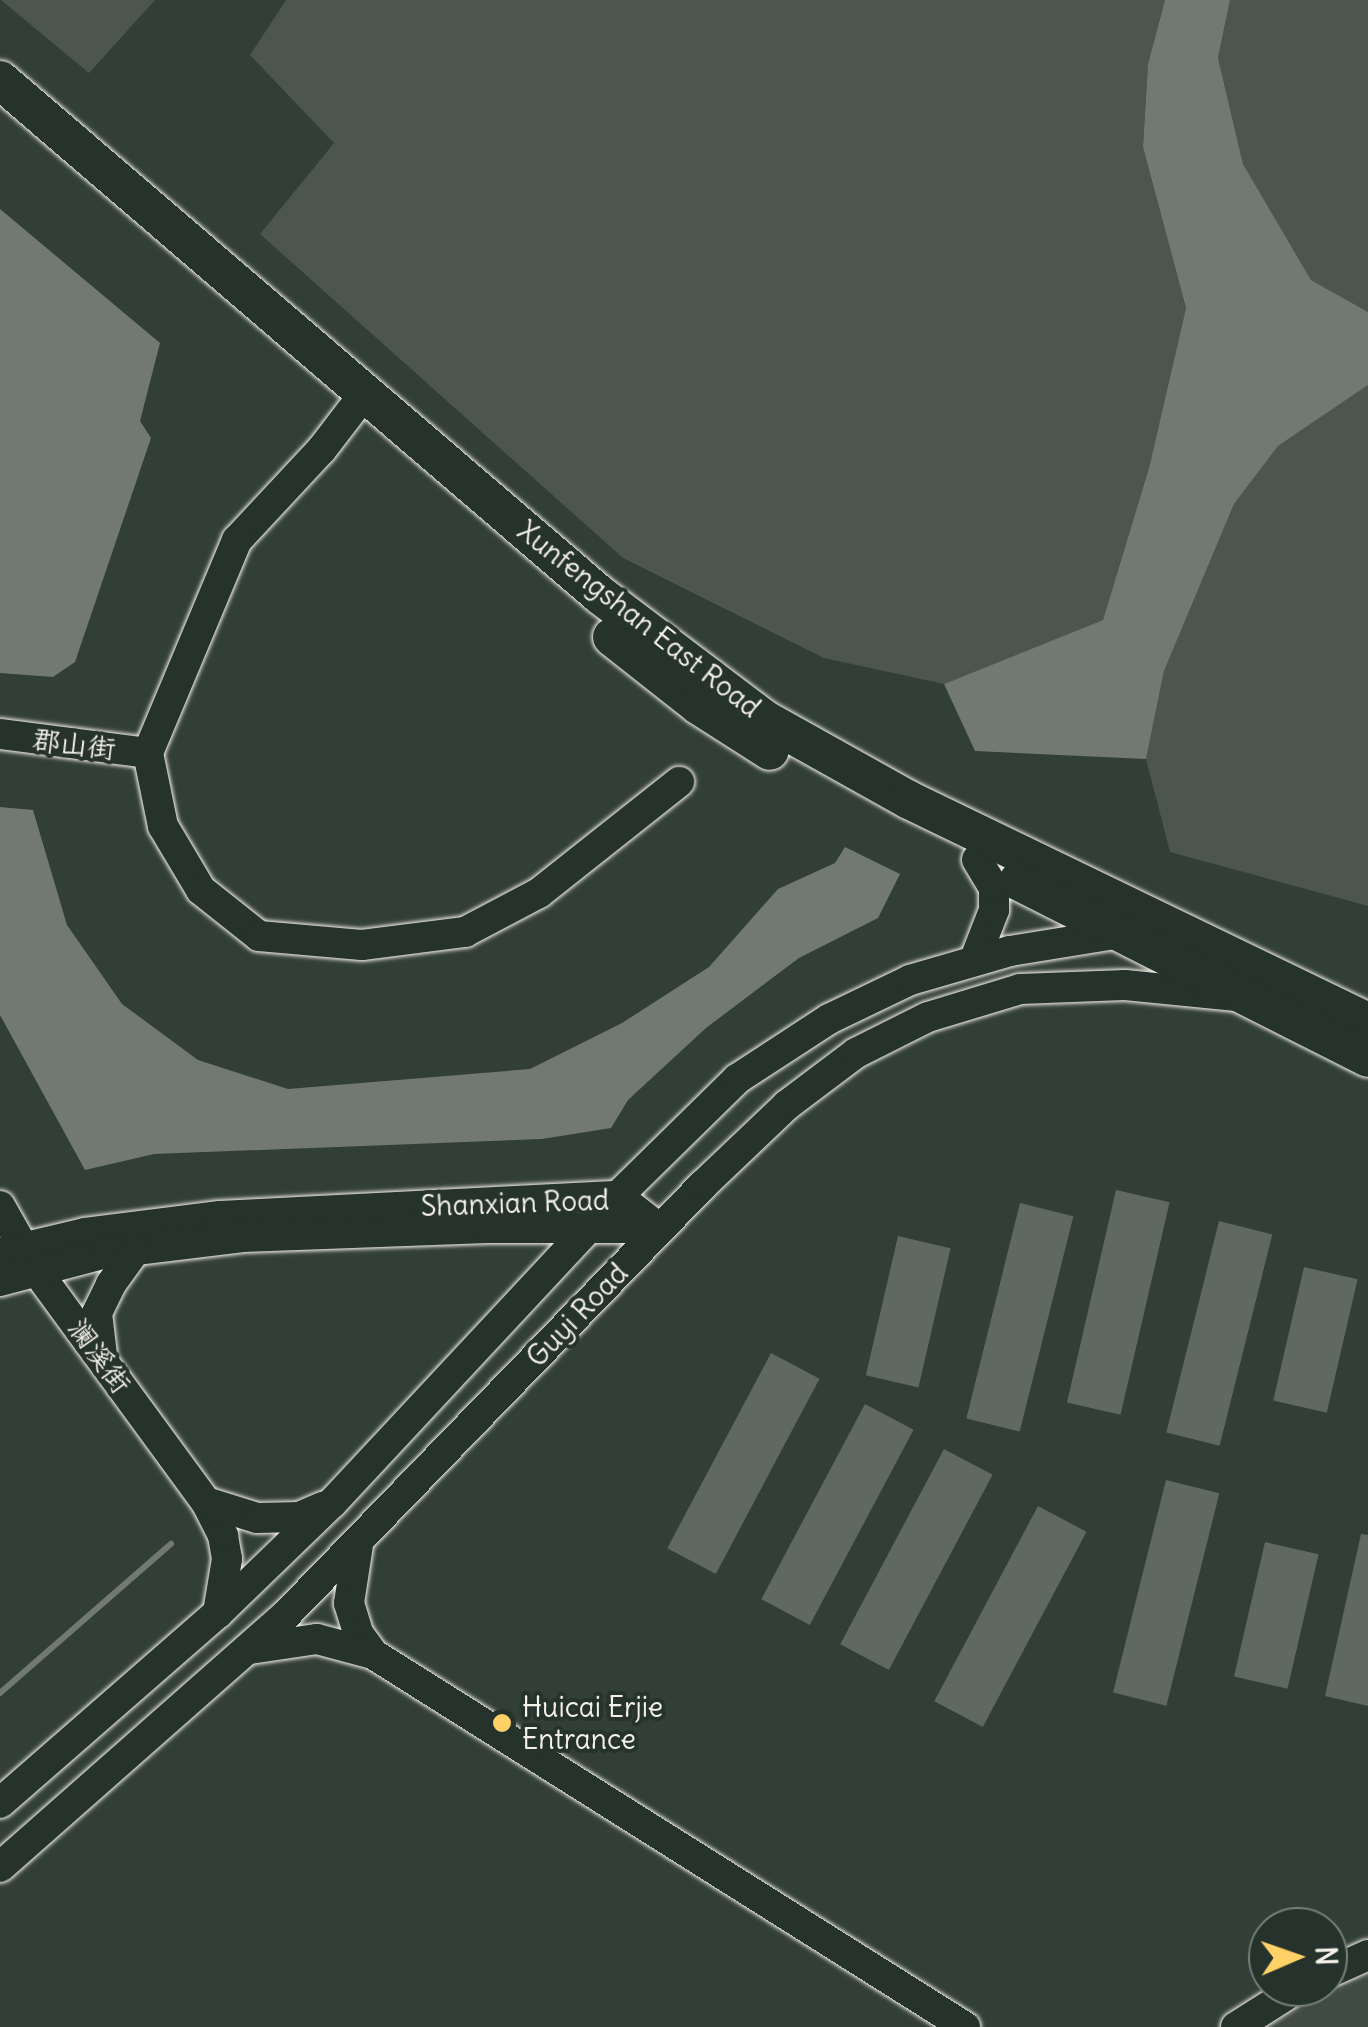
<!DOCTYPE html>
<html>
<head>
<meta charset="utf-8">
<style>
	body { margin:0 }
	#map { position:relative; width:1368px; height:2027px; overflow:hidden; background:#323e38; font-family:Delius,"LXGW WenKai TC",sans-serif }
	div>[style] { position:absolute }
	.built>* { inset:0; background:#404b44 }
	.green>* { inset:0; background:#4c564f }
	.water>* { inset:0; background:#727972 }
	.stream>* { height:6px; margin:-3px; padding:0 3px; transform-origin:3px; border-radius:3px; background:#727972 }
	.building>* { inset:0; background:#5f6861; transform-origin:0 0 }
	.roads { filter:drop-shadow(0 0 2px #f4f1e8) drop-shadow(0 0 2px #f4f1e8) }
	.minor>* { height:30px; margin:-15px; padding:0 15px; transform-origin:15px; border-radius:15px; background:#26332d }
	.major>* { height:38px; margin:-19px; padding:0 19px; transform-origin:19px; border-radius:19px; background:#26332d }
	.dots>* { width:28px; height:28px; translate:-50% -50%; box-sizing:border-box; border:5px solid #26332d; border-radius:50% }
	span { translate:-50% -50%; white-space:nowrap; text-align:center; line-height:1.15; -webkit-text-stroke:8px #26332d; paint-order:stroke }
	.street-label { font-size:28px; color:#f4f1e8 }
	.poi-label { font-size:28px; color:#f4f1e8 }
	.left { translate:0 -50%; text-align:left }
	.north { position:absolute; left:1248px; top:1907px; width:100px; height:100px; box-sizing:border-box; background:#26332d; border:2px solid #787f78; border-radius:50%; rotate:88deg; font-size:28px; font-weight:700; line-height:40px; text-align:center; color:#f4f1e8 }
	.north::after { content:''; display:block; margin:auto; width:35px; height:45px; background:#ffd166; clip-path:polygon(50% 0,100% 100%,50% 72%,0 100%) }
</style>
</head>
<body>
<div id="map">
	<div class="built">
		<div style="clip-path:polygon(1368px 1975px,1368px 2027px,1265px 2027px)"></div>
	</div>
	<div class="green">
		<div style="clip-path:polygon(1px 0,155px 0,89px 73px)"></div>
		<div style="clip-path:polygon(286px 0,1165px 0,1148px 64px,1143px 147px,1186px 308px,1149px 468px,1103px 620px,944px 684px,824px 658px,623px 558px,260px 234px,334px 143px,250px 55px)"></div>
		<div style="clip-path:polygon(1230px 0,1368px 0,1368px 312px,1311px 280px,1243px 164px,1218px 58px)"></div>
		<div style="clip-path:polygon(1368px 385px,1368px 906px,1170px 852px,1146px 759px,1164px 671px,1234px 504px,1278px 446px)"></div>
	</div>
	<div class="water">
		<div style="clip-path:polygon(1165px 0,1230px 0,1218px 58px,1243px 164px,1311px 280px,1368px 312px,1368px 385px,1278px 446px,1234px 504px,1164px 671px,1146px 759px,975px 751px,944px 684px,1103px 620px,1149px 468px,1186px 308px,1143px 147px,1148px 64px)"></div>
		<div style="clip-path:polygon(0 209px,160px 343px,140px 421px,151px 438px,75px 662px,53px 677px,0 673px)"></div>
		<div style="clip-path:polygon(0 807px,33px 810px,67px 925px,122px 1004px,198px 1060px,288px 1089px,530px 1069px,622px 1023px,709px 967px,778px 889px,835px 863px,845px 847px,900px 874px,878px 918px,799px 958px,706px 1028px,628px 1100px,611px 1128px,542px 1139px,154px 1154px,85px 1170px,0 1015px)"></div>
	</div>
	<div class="stream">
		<div style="left:0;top:1693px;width:227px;rotate:-41.1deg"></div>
	</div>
	<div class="building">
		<div style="left:1116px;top:1190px;width:55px;height:218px;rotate:13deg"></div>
		<div style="left:1020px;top:1203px;width:55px;height:222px;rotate:14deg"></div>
		<div style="left:1219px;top:1221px;width:55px;height:218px;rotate:14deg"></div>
		<div style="left:898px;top:1236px;width:54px;height:143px;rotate:13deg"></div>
		<div style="left:1304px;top:1267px;width:55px;height:137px;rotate:13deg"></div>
		<div style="left:771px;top:1353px;width:55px;height:221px;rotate:28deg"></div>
		<div style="left:865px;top:1404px;width:55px;height:221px;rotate:28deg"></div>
		<div style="left:944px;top:1449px;width:55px;height:221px;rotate:28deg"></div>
		<div style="left:1166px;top:1480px;width:55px;height:219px;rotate:14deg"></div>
		<div style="left:1038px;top:1506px;width:55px;height:221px;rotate:28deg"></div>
		<div style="clip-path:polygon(1361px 1534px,1368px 1535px,1368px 1706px,1325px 1696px)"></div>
		<div style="left:1265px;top:1542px;width:55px;height:138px;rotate:13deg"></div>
	</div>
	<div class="roads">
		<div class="minor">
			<div style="left:365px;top:393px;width:71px;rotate:127.5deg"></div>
			<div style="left:322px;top:449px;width:125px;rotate:133deg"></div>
			<div style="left:237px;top:540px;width:231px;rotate:112.7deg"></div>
			<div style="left:148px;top:753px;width:75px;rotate:78.4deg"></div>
			<div style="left:163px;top:826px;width:74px;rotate:59.3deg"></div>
			<div style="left:201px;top:890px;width:74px;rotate:38.4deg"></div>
			<div style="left:259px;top:936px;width:103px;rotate:5deg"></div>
			<div style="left:362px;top:945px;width:104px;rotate:-7.2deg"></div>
			<div style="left:465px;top:932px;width:84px;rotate:-27.8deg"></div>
			<div style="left:539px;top:893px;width:179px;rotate:-38.4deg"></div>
			<div style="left:0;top:734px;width:149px;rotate:7.3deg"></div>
			<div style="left:975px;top:959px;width:53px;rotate:-68.8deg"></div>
			<div style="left:994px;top:910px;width:22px;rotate:-90deg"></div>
			<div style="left:994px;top:888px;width:33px;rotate:-121deg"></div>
			<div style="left:0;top:1206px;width:73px;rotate:60.6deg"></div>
			<div style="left:36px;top:1270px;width:288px;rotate:53.8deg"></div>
			<div style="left:206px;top:1502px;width:38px;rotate:63deg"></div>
			<div style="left:223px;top:1536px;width:23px;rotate:80deg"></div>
			<div style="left:227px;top:1559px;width:55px;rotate:99.5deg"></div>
			<div style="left:0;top:1253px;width:87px;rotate:-13.2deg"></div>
			<div style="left:85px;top:1233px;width:136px;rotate:-7.2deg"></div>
			<div style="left:220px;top:1216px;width:399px;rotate:-2.9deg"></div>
			<div style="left:618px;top:1196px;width:52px;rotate:38deg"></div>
			<div style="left:0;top:1281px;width:106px;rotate:-14.7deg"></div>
			<div style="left:103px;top:1254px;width:141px;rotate:-6.9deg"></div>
			<div style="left:243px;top:1237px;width:245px;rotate:-2.1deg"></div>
			<div style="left:488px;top:1228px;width:171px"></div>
			<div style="left:102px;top:1355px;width:42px;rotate:-96.8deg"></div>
			<div style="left:97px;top:1313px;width:32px;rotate:-64deg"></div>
			<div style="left:111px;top:1284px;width:44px;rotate:-54.2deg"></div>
			<div style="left:206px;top:1502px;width:53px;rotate:17.4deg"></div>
			<div style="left:257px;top:1518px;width:42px;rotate:-1.4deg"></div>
			<div style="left:299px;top:1517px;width:26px;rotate:-23deg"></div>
			<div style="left:358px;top:1545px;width:59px;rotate:98.8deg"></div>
			<div style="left:349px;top:1603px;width:31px;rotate:73deg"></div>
			<div style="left:358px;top:1633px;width:26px;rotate:54deg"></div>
			<div style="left:250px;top:1649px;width:68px;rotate:-8.5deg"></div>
			<div style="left:317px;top:1639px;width:58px;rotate:15deg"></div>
			<div style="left:373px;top:1654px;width:700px;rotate:32.21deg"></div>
			<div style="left:0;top:1803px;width:289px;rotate:-41.1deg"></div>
			<div style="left:218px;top:1613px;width:158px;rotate:-44deg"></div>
			<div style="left:332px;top:1503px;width:420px;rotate:-47deg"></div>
			<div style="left:618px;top:1196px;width:167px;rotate:-44.5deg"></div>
			<div style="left:737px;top:1079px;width:110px;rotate:-33.1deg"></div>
			<div style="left:829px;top:1019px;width:90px;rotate:-25.7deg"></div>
			<div style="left:910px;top:980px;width:104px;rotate:-16.2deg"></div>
			<div style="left:1010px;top:951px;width:119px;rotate:-9.2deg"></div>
			<div style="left:0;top:1867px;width:378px;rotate:-41.4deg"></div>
			<div style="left:284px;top:1617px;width:602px;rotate:-45.88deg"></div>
			<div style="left:703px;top:1185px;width:116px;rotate:-43.6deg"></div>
			<div style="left:787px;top:1105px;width:86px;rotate:-37deg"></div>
			<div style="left:856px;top:1053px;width:80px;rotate:-26.6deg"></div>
			<div style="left:928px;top:1017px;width:96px;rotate:-16.9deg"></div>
			<div style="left:1020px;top:989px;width:105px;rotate:-2.2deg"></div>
			<div style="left:1125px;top:985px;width:112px;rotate:5.7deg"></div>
			<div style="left:1328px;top:1973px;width:44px;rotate:-24.2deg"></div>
			<div style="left:1236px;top:2027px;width:75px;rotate:-32.4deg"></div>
		</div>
		<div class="major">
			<div style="left:0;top:80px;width:791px;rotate:40.64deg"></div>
			<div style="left:600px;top:595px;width:206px;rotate:37.1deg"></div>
			<div style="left:764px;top:719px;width:166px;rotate:29.2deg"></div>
			<div style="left:909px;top:800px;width:510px;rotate:25.81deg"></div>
			<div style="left:612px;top:637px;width:110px;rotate:38.3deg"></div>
			<div style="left:698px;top:705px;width:85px;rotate:32.6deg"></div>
			<div style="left:1018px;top:881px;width:392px;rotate:26.8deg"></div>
		</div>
	</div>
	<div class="dots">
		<div style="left:502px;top:1723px;background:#ffd166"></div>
	</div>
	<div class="street-label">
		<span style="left:639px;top:619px;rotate:38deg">Xunfengshan East Road</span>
		<span style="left:74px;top:744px;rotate:7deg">郡山街</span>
		<span style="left:515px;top:1203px;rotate:-2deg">Shanxian Road</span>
		<span style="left:577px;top:1315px;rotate:-46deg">Guyi Road</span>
		<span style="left:100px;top:1356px;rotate:54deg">澜溪街</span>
	</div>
	<div class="poi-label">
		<span class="left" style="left:522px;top:1723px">Huicai Erjie<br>Entrance</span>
	</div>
	<div class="north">N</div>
</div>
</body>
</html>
